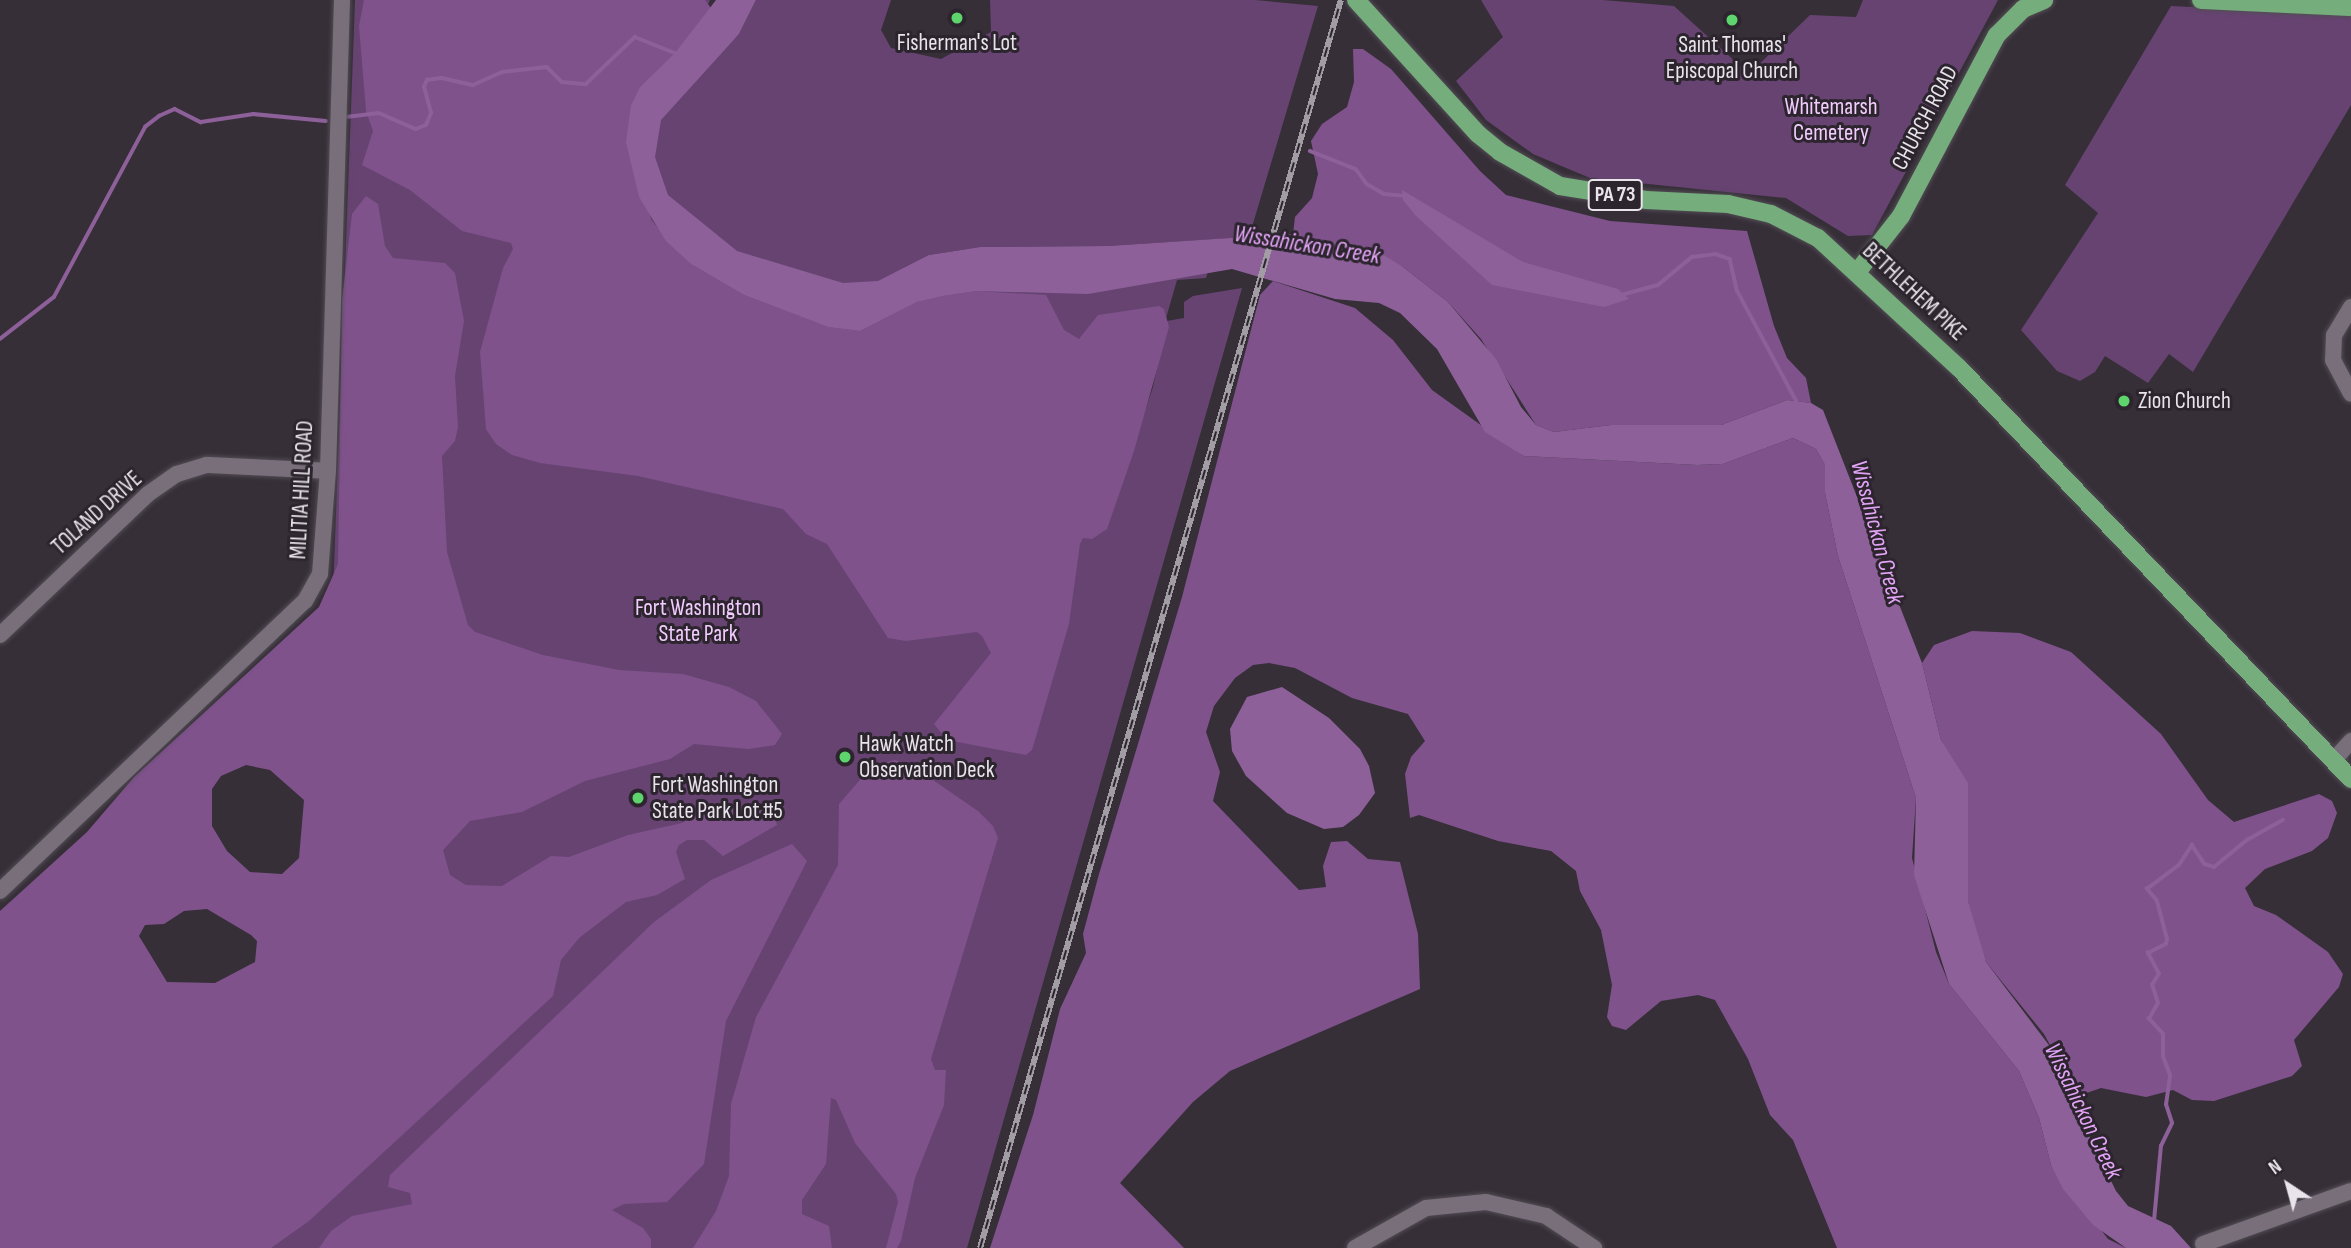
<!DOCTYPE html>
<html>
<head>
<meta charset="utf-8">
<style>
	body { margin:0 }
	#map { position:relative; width:2351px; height:1248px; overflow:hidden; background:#362f38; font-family:"Sofia Sans Condensed",sans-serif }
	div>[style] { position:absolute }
	.green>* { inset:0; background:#674372 }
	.forest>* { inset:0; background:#7f528c }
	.water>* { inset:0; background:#8d609a }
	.stream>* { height:3.5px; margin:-1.75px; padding:0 1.75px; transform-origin:1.75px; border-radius:1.75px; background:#8d609a }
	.roads { filter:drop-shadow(0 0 2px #524c54) drop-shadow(0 0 2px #524c54) }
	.minor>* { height:16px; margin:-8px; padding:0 8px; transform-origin:8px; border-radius:8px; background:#786f7b }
	.major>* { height:18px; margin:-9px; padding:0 9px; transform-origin:9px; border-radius:9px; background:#75ad7c }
	.rail>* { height:6px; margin-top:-3px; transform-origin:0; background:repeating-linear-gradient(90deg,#2c252e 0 10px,#a29ca4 0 20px); box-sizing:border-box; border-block:2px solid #a29ca4 }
	.dots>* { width:19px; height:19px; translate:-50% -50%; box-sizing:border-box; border:4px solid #2c252e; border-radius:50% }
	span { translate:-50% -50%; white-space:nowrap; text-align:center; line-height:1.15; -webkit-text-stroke:6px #2c252e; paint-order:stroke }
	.shield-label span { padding:2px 5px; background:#2c252e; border:2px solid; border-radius:5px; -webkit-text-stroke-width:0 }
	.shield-label { font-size:21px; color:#e9e4eb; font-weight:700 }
	.poi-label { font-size:23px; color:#e9e4eb }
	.left { translate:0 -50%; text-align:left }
	.park-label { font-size:23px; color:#f2ccfe }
	.street-label { font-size:23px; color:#e9e4eb }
	.water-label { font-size:24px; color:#e3a4f7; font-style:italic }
	.north { position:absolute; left:2253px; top:1150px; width:70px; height:70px; -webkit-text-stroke:5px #2c252e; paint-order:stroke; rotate:324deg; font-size:19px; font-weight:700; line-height:28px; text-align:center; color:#e9e4eb }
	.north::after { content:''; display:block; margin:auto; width:24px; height:32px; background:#e9e4eb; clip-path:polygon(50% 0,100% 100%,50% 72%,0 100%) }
</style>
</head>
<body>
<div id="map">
	<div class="green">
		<div style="clip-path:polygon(355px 0,710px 0,667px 92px,669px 107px,739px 34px,756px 0,891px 0,881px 30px,891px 48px,941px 59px,991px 32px,990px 0,1255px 0,1318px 6px,1249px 237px,1108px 246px,980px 247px,929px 255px,1215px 248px,1206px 278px,1177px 280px,1105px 531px,1153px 387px,1167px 321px,1184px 318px,1184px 302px,1193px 296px,1242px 288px,967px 1248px,0 1248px,0 1215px,327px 999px,333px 593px)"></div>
		<div style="clip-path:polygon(1481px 0,1603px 0,1674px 6px,1749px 74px,1810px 15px,1856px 17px,1863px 0,1998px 0,1872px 235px,1848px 236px,1786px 198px,1590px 178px,1533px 154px,1486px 120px,1456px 81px,1503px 37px)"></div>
		<div style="clip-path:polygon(2171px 6px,2351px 15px,2351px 105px,2193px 372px,2169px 354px,2148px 383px,2105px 356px,2095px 372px,2080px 381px,2057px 371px,2021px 330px,2098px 213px,2065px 185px)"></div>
	</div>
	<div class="forest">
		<div style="clip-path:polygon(364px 0,705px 0,711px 8px,675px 54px,640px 87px,631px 105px,651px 220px,691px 264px,744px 295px,828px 327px,860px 331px,917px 302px,943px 296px,976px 291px,1046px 295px,1064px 330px,1079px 339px,1098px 315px,1159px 306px,1164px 309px,1169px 327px,1134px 451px,1107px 529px,1092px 539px,1083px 538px,1080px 544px,1069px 624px,1032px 750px,1026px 755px,947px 740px,934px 724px,991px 653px,982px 636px,977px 632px,906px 641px,888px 638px,827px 544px,806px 534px,783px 509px,638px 476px,540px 463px,512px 455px,496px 444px,486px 429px,480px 352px,503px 268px,513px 249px,511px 243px,462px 231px,410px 190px,362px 165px,373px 131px,366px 111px,359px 26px)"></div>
		<div style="clip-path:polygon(1353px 49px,1363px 49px,1391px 69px,1480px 171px,1506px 195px,1610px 221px,1747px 231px,1774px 326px,1787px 358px,1806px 378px,1811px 403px,1787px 400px,1721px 425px,1611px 425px,1554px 432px,1536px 425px,1481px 339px,1448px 302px,1403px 267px,1354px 247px,1326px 248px,1293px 234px,1295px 217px,1312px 198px,1318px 174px,1311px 141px,1322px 124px,1347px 107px,1354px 82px)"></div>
		<div style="clip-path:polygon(evenodd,366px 196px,378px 204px,385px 246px,393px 258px,445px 263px,455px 273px,464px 321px,455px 376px,458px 427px,455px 441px,442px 456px,447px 552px,468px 625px,475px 632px,543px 655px,619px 670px,683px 674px,729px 687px,756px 701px,782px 734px,775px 745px,748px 749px,694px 744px,670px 759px,585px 781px,522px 812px,470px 821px,443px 850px,450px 875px,466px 885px,502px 886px,551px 856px,569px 857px,628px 835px,682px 823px,719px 804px,773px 812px,777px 825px,723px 856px,704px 840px,687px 840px,679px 845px,676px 852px,685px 879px,657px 895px,626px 902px,579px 938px,561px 960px,553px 996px,309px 1221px,271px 1248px,0 1248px,0 911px,87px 832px,134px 777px,319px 607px,338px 564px,342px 300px,352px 214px,366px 196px,246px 765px,270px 770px,304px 800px,299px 858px,282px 874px,250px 872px,227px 851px,212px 826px,212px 789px,221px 776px,246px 765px,366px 196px,207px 909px,251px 935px,257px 941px,255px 962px,215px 983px,167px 982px,139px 936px,145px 925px,164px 924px,184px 911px,207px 909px)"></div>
		<div style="clip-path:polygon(1273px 281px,1355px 308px,1393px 340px,1432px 390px,1524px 456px,1697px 465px,1723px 464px,1793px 438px,1816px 449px,1825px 465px,1825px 493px,1838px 556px,1916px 798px,1912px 858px,1936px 952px,1949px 984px,2019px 1071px,2039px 1118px,2051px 1165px,2108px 1239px,2126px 1248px,1837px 1248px,1793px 1140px,1770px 1115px,1748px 1059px,1715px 1000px,1698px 995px,1661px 1001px,1626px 1030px,1612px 1026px,1607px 1017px,1612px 985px,1601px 930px,1580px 891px,1576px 871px,1551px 851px,1498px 841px,1419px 815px,1410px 818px,1405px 774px,1411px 757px,1425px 741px,1408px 714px,1352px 698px,1295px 668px,1269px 663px,1253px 665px,1235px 678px,1214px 706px,1206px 732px,1220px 772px,1213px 801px,1299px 890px,1326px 887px,1323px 866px,1331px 842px,1347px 841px,1368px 859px,1400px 862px,1418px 934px,1420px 989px,1230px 1071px,1193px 1102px,1120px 1183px,1184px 1248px,990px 1248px,1033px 1115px,1060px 1009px,1086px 953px,1083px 934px,1099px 874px,1182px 597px,1260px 295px)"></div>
		<div style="clip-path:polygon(1972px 631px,2020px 633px,2071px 652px,2161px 734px,2208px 800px,2234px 822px,2319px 794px,2332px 801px,2337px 813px,2328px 838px,2312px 851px,2265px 869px,2245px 888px,2254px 906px,2276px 915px,2328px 952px,2343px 974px,2339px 987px,2294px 1040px,2302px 1066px,2292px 1076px,2214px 1101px,2192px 1100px,2173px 1090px,2146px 1097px,2101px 1088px,2078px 1096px,2044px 1034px,1986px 962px,1975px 933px,1968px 901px,1968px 811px,1956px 769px,1941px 740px,1922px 663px,1934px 645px)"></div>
		<div style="clip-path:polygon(895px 760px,914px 767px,978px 811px,993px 826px,998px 838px,931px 1059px,935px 1070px,946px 1070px,944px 1105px,915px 1178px,901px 1241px,897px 1248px,886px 1248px,898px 1202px,896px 1194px,855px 1143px,836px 1100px,831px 1098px,826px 1164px,802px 1200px,802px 1214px,829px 1226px,832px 1248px,693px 1248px,716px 1211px,729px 1176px,731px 1104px,756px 1017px,838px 865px,839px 804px,872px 766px)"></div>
		<div style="clip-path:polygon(792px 844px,807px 861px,726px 1021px,704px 1164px,667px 1202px,624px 1204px,612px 1210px,643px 1228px,651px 1239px,651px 1248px,319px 1248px,331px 1231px,352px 1216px,412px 1204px,410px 1193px,388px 1187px,390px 1175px,654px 922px,711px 880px)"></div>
	</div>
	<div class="water">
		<div style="clip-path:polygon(716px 0,756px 0,739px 34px,661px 120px,655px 157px,668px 195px,737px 251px,843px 283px,878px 281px,929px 255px,980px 247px,1108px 246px,1293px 234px,1326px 248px,1377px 251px,1403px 267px,1448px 302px,1496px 359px,1521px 407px,1536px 425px,1554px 432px,1611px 425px,1721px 425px,1787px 400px,1811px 403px,1823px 410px,1922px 663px,1941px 740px,1968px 783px,1968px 901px,1986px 962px,2061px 1061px,2078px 1096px,2090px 1138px,2116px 1191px,2128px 1206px,2171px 1226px,2191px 1248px,2126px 1248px,2093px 1225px,2063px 1189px,2051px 1165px,2039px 1118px,2019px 1071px,1949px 984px,1914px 875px,1916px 798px,1838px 556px,1825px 493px,1825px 465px,1816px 449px,1793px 438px,1723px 464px,1697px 465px,1524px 456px,1485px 432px,1437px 349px,1400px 313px,1379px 303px,1335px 299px,1232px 269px,1088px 294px,976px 291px,943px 296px,917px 302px,860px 331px,828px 327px,744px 295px,691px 264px,666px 241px,639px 197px,626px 142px,631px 105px,640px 87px,675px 53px)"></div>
		<div style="clip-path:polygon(1402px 190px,1523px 262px,1618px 289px,1629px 299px,1604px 307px,1492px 285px,1416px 216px,1403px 200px)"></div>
		<div style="clip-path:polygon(1282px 687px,1329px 718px,1360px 749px,1369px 766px,1375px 793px,1359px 815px,1343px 827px,1324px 829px,1287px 813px,1246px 776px,1232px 751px,1230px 729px,1247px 697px)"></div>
	</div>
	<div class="stream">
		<div style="left:346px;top:117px;width:33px;rotate:-7deg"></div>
		<div style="left:379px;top:113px;width:40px;rotate:23.4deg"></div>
		<div style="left:416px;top:129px;width:11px;rotate:-22deg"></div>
		<div style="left:426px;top:125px;width:13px;rotate:-67deg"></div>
		<div style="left:431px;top:113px;width:27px;rotate:-105deg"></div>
		<div style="left:424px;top:87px;width:8px;rotate:-67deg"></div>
		<div style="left:427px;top:80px;width:15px;rotate:-8deg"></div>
		<div style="left:442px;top:78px;width:32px;rotate:13deg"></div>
		<div style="left:473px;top:85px;width:32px;rotate:-24deg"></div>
		<div style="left:502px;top:72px;width:45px;rotate:-6.3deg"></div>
		<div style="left:547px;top:67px;width:21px;rotate:45deg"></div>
		<div style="left:562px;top:82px;width:24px;rotate:5deg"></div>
		<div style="left:586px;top:84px;width:68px;rotate:-43.8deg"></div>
		<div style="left:635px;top:37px;width:48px;rotate:21.8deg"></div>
		<div style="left:1310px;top:151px;width:49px;rotate:21.4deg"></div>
		<div style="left:1356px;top:169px;width:19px;rotate:54deg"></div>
		<div style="left:1367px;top:184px;width:20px;rotate:30deg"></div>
		<div style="left:1384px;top:194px;width:21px;rotate:5deg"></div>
		<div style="left:1621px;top:295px;width:38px;rotate:-15deg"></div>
		<div style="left:1658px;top:285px;width:44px;rotate:-39.5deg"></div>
		<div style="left:1692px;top:257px;width:23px;rotate:-7deg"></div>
		<div style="left:1715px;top:254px;width:16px;rotate:18deg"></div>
		<div style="left:1730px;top:259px;width:32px;rotate:77deg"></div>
		<div style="left:1737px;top:290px;width:129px;rotate:61.8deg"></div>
		<div style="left:0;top:339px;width:68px;rotate:-37.9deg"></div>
		<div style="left:54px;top:297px;width:193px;rotate:-61.8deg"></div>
		<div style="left:145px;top:127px;width:18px;rotate:-38deg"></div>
		<div style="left:159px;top:116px;width:17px;rotate:-24deg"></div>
		<div style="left:175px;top:109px;width:29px;rotate:27deg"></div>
		<div style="left:201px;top:122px;width:53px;rotate:-8.7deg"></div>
		<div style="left:253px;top:114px;width:73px;rotate:5.5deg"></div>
		<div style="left:2154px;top:1221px;width:75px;rotate:-84.7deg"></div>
		<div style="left:2161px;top:1146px;width:25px;rotate:-64deg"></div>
		<div style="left:2172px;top:1123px;width:19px;rotate:-108deg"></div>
		<div style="left:2166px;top:1105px;width:30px;rotate:-82deg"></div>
		<div style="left:2170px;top:1075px;width:19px;rotate:-111deg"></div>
		<div style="left:2163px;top:1057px;width:23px;rotate:-90deg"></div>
		<div style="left:2163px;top:1034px;width:21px;rotate:-133deg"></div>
		<div style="left:2149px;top:1019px;width:18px;rotate:-61deg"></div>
		<div style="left:2158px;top:1003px;width:19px;rotate:-108deg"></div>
		<div style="left:2152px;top:985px;width:13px;rotate:-58deg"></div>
		<div style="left:2159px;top:974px;width:24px;rotate:-118deg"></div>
		<div style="left:2148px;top:953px;width:20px;rotate:-27deg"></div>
		<div style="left:2166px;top:944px;width:5px;rotate:-79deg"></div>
		<div style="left:2167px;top:939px;width:39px;rotate:-105deg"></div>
		<div style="left:2157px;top:901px;width:16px;rotate:-130deg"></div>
		<div style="left:2147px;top:889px;width:40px;rotate:-37deg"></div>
		<div style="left:2179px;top:865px;width:24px;rotate:-57deg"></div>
		<div style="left:2192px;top:845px;width:23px;rotate:56deg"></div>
		<div style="left:2205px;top:864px;width:9px;rotate:18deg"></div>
		<div style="left:2214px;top:867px;width:43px;rotate:-39.3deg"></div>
		<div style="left:2247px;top:840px;width:41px;rotate:-29.1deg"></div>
	</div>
	<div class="roads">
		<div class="minor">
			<div style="left:2351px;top:307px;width:33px;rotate:121deg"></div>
			<div style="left:2334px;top:335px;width:25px;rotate:92deg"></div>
			<div style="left:2333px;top:360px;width:38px;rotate:62deg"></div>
			<div style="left:0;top:635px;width:204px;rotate:-43.6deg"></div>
			<div style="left:148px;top:494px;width:35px;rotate:-35deg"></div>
			<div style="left:177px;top:474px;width:31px;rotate:-17deg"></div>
			<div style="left:207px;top:465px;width:121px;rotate:2.8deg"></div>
			<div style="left:2333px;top:761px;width:27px;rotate:-48deg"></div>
			<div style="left:0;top:891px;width:421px;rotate:-43.6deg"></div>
			<div style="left:305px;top:601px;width:31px;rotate:-61deg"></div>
			<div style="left:320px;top:574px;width:103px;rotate:-85.6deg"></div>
			<div style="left:328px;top:471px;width:471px;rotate:-88.3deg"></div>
			<div style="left:2203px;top:1244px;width:157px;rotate:-19.7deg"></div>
			<div style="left:1355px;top:1248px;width:81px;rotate:-29.4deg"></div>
			<div style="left:1426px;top:1208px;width:60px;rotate:-5.7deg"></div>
			<div style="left:1486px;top:1202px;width:62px;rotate:13.1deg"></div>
			<div style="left:1546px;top:1216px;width:58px;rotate:33.7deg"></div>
		</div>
		<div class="major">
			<div style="left:1356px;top:0;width:181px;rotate:47.7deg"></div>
			<div style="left:1478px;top:134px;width:28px;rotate:39deg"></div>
			<div style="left:1500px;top:152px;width:69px;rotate:29.5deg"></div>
			<div style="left:1560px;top:186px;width:87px;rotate:9.2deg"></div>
			<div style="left:1646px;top:200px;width:82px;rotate:2.8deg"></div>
			<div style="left:1728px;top:204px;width:44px;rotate:13.1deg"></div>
			<div style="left:1771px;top:214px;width:53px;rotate:27.1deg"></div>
			<div style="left:1818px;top:238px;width:192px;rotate:42.7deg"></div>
			<div style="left:1959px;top:368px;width:568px;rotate:46.36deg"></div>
			<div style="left:2201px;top:0;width:150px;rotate:2.7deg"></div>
			<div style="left:1858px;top:271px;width:70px;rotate:-52deg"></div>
			<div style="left:1901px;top:216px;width:205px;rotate:-62.1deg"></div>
			<div style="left:1997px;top:35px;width:37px;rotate:-45deg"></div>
			<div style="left:2023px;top:9px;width:23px;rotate:-23deg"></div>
		</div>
	</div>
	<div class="rail">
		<div style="left:980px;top:1248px;width:1299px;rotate:-73.87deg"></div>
	</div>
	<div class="dots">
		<div style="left:957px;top:18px;background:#5dd56c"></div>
		<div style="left:1732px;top:20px;background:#5dd56c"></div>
		<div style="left:2124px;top:401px;background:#5dd56c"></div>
		<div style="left:845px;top:757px;background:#5dd56c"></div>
		<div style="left:638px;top:798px;background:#5dd56c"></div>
	</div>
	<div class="shield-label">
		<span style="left:1615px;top:195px">PA 73</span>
	</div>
	<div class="poi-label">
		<span style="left:957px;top:43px">Fisherman's Lot</span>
		<span style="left:1732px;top:58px">Saint Thomas'<br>Episcopal Church</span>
		<span class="left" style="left:2138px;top:401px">Zion Church</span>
		<span class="left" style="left:859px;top:757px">Hawk Watch<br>Observation Deck</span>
		<span class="left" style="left:652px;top:798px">Fort Washington<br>State Park Lot #5</span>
	</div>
	<div class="park-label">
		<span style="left:1831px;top:120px">Whitemarsh<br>Cemetery</span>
		<span style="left:698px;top:621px">Fort Washington<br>State Park</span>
	</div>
	<div class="street-label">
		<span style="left:1925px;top:118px;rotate:-62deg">CHURCH ROAD</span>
		<span style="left:1914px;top:292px;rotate:43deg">BETHLEHEM PIKE</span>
		<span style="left:302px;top:490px;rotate:-87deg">MILITIA HILL ROAD</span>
		<span style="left:97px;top:513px;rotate:-42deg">TOLAND DRIVE</span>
	</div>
	<div class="water-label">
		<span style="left:1307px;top:245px;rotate:9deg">Wissahickon Creek</span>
		<span style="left:1877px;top:532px;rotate:75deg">Wissahickon Creek</span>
		<span style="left:2083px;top:1111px;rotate:64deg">Wissahickon Creek</span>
	</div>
	<div class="north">N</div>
</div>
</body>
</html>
